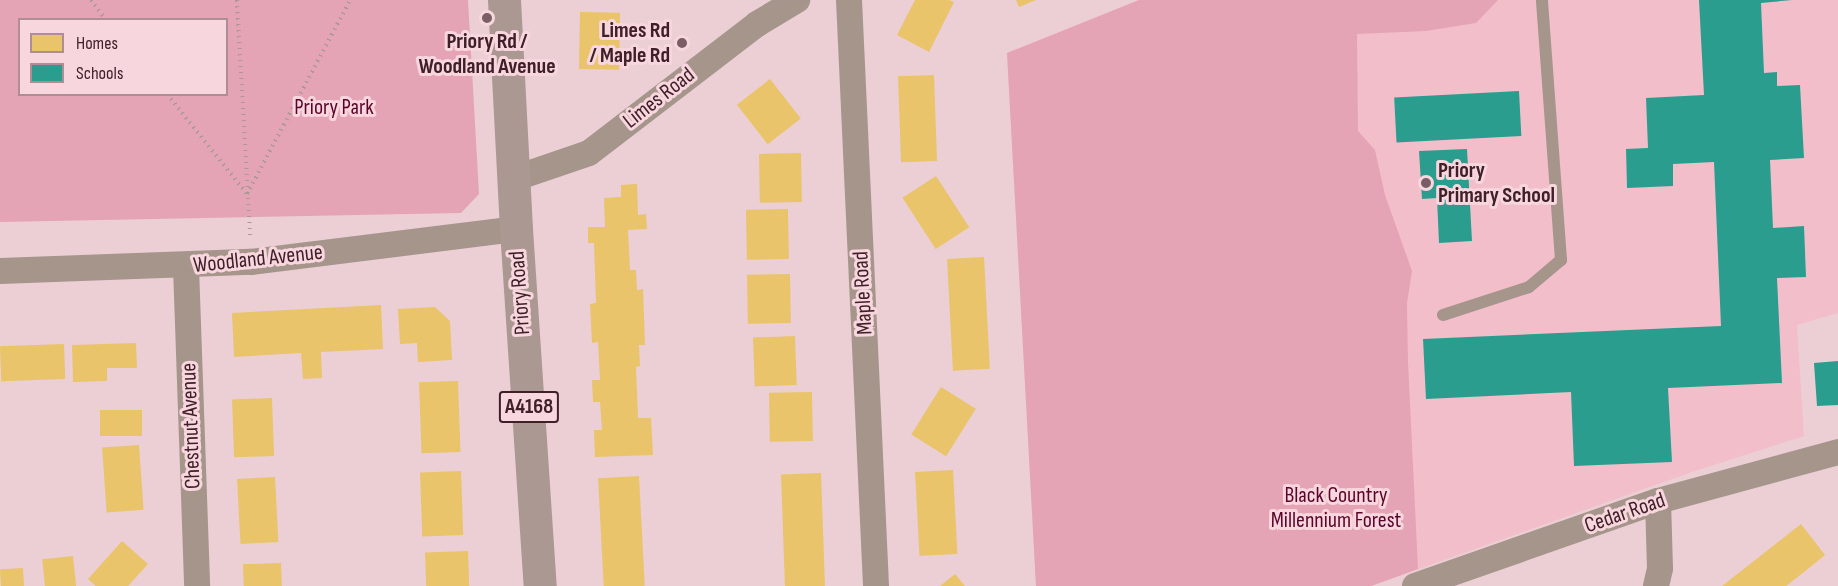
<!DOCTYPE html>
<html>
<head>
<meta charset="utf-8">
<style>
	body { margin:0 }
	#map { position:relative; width:1838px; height:586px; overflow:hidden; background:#ebcfd5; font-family:"Sofia Sans Condensed",sans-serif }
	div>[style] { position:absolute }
	.built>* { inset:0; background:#f2beca }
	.green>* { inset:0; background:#e4a4b5 }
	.homes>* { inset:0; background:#e9c46a; transform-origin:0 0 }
	.schools>* { inset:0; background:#2a9d8f; transform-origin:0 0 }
	.path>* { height:4px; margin-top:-2px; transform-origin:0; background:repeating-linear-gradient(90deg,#ab9994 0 1.5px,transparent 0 6px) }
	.lane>* { height:12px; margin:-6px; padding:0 6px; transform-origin:6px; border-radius:6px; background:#a6958b }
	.street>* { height:26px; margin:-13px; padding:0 13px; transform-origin:13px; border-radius:13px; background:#a6958b }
	.primary>* { height:33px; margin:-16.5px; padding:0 16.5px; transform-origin:16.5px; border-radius:16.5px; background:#ab9892 }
	.dots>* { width:16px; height:16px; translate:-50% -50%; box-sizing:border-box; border:3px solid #f8d6de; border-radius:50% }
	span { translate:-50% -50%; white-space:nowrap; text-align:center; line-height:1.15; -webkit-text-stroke:6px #f8d6de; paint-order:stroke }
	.shield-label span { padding:2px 4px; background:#f8d6de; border:2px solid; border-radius:4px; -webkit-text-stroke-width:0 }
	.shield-label { font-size:21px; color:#3f2028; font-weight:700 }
	.poi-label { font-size:22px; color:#3f2028; font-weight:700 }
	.right { translate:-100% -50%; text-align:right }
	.left { translate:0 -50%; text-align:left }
	.street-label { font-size:22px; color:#3f2028 }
	.park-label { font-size:22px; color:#5b042a }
	.legend { position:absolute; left:18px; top:18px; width:210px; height:78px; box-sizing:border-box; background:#f8d6de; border:2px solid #ae8d95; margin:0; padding:8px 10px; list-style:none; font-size:18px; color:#3f2028 }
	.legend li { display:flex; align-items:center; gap:12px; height:30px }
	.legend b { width:30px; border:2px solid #ae8d95 }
</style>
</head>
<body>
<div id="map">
	<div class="built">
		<div style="clip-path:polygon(1139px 0,1838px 0,1838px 313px,1797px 325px,1804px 436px,1689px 473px,1371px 586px,1036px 586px,1007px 53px)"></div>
	</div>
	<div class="green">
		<div style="clip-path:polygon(evenodd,0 0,468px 0,479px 194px,461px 213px,0 222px,0 0,20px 20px,226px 20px,226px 94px,20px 94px,20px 20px)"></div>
		<div style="clip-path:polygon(1139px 0,1498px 0,1476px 23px,1426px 31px,1357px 34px,1358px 131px,1375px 150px,1385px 195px,1412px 271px,1407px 303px,1408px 362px,1418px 569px,1371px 586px,1036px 586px,1007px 53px)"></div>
	</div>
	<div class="homes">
		<div style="clip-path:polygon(915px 0,949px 0,954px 2px,929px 52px,897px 35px)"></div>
		<div style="clip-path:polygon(1016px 0,1036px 0,1019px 7px)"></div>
		<div style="left:580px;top:12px;width:40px;height:57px;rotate:1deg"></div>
		<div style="left:934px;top:75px;width:86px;height:36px;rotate:88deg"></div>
		<div style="left:770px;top:79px;width:50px;height:42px;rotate:52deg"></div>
		<div style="left:801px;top:153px;width:49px;height:42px;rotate:89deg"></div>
		<div style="left:936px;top:176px;width:61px;height:40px;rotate:57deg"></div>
		<div style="clip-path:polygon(637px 184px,638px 215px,646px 214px,647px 229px,628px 230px,630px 270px,636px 270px,637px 290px,643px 289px,645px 345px,639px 345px,640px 366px,636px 367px,638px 418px,651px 418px,653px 455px,595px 457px,594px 430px,602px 430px,600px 402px,593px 402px,592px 380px,600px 380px,598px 342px,592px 343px,590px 304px,596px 303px,594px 243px,588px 243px,588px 227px,605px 227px,604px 198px,621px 197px,621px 185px)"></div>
		<div style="left:788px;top:209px;width:50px;height:42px;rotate:89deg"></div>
		<div style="left:984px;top:257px;width:112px;height:37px;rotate:87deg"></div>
		<div style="left:790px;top:274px;width:49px;height:43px;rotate:89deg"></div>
		<div style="clip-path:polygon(381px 305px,383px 349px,321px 352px,322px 378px,303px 379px,301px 353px,234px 357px,232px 313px)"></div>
		<div style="clip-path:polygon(435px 307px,450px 321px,452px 360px,418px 362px,417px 343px,400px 344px,398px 309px)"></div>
		<div style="left:795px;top:336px;width:49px;height:42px;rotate:88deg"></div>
		<div style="clip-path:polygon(136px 343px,137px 368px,107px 368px,107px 381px,73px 382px,72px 345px)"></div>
		<div style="left:64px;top:344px;width:35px;height:64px;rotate:88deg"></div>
		<div style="left:458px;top:381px;width:71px;height:39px;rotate:88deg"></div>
		<div style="left:941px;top:387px;width:41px;height:56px;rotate:32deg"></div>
		<div style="left:812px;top:392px;width:49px;height:43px;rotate:89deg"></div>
		<div style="left:272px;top:398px;width:58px;height:40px;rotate:88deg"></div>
		<div style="left:100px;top:410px;width:42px;height:26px"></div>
		<div style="left:139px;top:445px;width:65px;height:37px;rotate:86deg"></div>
		<div style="left:953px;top:470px;width:84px;height:38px;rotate:87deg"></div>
		<div style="left:461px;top:471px;width:64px;height:41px;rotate:88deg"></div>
		<div style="left:821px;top:473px;width:113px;height:40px;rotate:88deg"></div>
		<div style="left:639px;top:476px;width:110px;height:41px;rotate:87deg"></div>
		<div style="left:275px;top:477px;width:65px;height:38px;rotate:87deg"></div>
		<div style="clip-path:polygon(1801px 524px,1825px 555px,1804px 572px,1786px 586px,1722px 586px)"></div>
		<div style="clip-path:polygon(122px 541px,148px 564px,128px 586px,96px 586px,88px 579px)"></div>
		<div style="left:468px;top:551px;width:35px;height:43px;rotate:88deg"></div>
		<div style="left:73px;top:556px;width:30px;height:31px;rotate:84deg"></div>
		<div style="left:281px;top:563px;width:23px;height:38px;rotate:88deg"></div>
		<div style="left:23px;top:568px;width:18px;height:23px;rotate:87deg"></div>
		<div style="clip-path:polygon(955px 574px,965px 586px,940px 586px)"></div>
	</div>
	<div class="schools">
		<div style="clip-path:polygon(1699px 0,1792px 0,1761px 3px,1764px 73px,1777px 72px,1777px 86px,1800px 85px,1804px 158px,1770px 160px,1773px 228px,1804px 226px,1806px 277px,1777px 278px,1782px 383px,1668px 388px,1672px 462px,1574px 466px,1571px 392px,1426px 399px,1423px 339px,1721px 326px,1714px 162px,1673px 164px,1673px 186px,1627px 188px,1626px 149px,1648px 148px,1646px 98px,1704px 95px)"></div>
		<div style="left:1519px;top:91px;width:45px;height:125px;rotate:87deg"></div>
		<div style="clip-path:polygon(1467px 149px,1472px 241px,1439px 243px,1437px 198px,1422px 199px,1419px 151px)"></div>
		<div style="clip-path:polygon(1838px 361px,1838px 405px,1817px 406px,1814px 363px)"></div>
	</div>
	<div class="path">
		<div style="left:91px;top:0;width:25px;rotate:53deg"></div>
		<div style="left:237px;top:0;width:236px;rotate:86.8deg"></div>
		<div style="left:167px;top:94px;width:128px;rotate:51.3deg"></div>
		<div style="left:247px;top:194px;width:220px;rotate:-62deg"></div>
	</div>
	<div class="lane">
		<div style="left:1443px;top:315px;width:90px;rotate:-18deg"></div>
		<div style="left:1529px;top:287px;width:42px;rotate:-40.2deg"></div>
		<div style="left:1561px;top:260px;width:261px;rotate:-94.2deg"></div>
	</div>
	<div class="street">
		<div style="left:849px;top:0;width:587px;rotate:87.36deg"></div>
		<div style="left:513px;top:179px;width:80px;rotate:-18.9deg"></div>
		<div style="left:589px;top:153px;width:212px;rotate:-37.5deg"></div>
		<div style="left:757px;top:24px;width:47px;rotate:-31deg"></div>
		<div style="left:186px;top:267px;width:319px;rotate:88deg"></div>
		<div style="left:0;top:271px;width:251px;rotate:-2.1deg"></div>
		<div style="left:251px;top:262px;width:267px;rotate:-7.1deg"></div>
		<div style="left:1415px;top:586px;width:257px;rotate:-19.3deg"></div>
		<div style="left:1658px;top:501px;width:187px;rotate:-15.2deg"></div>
		<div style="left:1656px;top:586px;width:18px;rotate:-77deg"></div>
		<div style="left:1660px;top:568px;width:67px;rotate:-91.7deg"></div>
	</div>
	<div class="primary">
		<div style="left:504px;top:0;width:229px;rotate:87deg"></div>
		<div style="left:516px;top:229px;width:358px;rotate:86.2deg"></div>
	</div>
	<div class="dots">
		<div style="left:487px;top:18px;background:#7b5d65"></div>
		<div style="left:682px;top:43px;background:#7b5d65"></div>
		<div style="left:1426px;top:183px;background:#7b5d65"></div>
	</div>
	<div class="shield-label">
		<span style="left:529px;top:407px">A4168</span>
	</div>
	<div class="poi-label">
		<span class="right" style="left:670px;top:43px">Limes Rd<br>/ Maple Rd</span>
		<span style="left:487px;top:54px">Priory Rd /<br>Woodland Avenue</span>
		<span class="left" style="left:1438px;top:183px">Priory<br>Primary School</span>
	</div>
	<div class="street-label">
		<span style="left:659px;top:98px;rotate:-38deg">Limes Road</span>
		<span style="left:258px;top:259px;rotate:-6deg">Woodland Avenue</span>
		<span style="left:520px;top:293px;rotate:-94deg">Priory Road</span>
		<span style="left:863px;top:293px;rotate:-93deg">Maple Road</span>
		<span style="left:191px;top:426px;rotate:-92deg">Chestnut Avenue</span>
		<span style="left:1625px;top:513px;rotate:-19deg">Cedar Road</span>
	</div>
	<div class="park-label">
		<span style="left:334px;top:108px">Priory Park</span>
		<span style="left:1336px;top:508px">Black Country<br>Millennium Forest</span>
	</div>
	<ul class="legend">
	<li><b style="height:16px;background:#e9c46a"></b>Homes</li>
	<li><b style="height:16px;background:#2a9d8f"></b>Schools</li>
	</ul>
</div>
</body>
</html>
